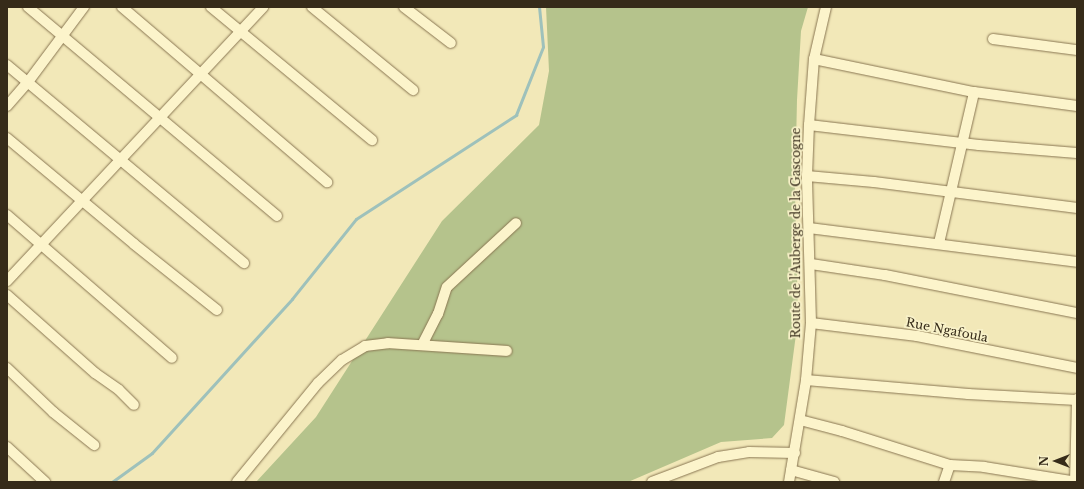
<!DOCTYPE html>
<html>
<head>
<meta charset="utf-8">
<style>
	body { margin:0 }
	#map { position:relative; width:1084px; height:489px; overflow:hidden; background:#f2e8b8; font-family:"Libre Baskerville",serif }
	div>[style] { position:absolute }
	.cemetery>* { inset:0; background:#b5c38c }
	.stream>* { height:2.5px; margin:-1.25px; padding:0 1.25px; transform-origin:1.25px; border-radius:1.25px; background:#9ec1bb }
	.roads { filter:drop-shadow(0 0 1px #897652) drop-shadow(0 0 1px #897652) }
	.minor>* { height:10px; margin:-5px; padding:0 5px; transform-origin:5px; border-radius:5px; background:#fcf4cb }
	span { translate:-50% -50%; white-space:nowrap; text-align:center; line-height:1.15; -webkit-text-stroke:3.5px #f8f1c8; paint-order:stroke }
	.street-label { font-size:12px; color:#362b19 }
	.frame { position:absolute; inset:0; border:8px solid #362b19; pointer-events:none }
	.north { position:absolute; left:1036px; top:441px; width:40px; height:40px; -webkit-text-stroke:3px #f8f1c8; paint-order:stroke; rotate:270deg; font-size:11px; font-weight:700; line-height:16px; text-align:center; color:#362b19 }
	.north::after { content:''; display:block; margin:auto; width:14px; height:18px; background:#362b19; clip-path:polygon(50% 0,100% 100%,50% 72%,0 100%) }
</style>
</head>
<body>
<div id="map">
	<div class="cemetery">
		<div style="clip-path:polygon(546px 7px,808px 7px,801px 31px,797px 100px,795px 191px,798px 319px,784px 425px,772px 438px,721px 442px,628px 482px,256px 482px,316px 417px,442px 221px,539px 125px,549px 71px)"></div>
	</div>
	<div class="stream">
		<div style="left:112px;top:482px;width:49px;rotate:-35.9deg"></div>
		<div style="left:152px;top:453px;width:208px;rotate:-47.7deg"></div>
		<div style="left:292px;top:299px;width:102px;rotate:-51.3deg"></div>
		<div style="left:356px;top:219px;width:191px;rotate:-33deg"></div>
		<div style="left:516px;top:115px;width:73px;rotate:-68.3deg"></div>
		<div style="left:543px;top:47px;width:40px;rotate:-95.7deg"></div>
	</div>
	<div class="roads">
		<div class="minor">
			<div style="left:28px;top:7px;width:325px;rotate:40deg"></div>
			<div style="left:122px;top:7px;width:270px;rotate:40.5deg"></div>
			<div style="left:211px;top:7px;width:209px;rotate:39.6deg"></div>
			<div style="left:312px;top:7px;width:131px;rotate:39.4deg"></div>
			<div style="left:404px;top:7px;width:59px;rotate:37.5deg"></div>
			<div style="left:993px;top:39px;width:85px;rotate:7.5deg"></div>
			<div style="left:814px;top:59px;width:163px;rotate:11.7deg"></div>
			<div style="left:974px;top:92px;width:104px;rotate:7.7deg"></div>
			<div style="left:7px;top:65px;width:309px;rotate:39.9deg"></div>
			<div style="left:7px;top:106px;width:32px;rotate:-49deg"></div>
			<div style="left:28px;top:82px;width:94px;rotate:-53.3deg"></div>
			<div style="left:809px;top:125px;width:171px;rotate:6.7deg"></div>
			<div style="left:979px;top:145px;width:98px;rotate:4.7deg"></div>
			<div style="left:7px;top:138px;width:165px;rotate:39.8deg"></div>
			<div style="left:134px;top:244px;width:106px;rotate:38.5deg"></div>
			<div style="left:807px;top:176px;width:67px;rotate:5.1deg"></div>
			<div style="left:874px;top:182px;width:205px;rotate:7.3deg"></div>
			<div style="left:7px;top:215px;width:218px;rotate:40.9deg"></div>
			<div style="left:809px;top:228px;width:270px;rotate:7.2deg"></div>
			<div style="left:939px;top:243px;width:155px;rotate:-76.9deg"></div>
			<div style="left:811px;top:264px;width:75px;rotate:8.5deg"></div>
			<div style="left:885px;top:275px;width:196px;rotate:11.2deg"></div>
			<div style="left:7px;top:281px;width:375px;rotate:-46.9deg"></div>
			<div style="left:7px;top:295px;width:118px;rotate:41.6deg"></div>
			<div style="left:95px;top:373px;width:29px;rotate:35deg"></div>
			<div style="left:119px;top:390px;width:21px;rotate:45deg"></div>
			<div style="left:811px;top:323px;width:107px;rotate:7deg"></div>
			<div style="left:917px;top:336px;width:163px;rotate:11.3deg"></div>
			<div style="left:422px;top:345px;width:35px;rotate:-63deg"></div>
			<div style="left:438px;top:314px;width:28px;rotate:-72deg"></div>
			<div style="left:447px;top:287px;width:94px;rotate:-42.8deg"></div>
			<div style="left:7px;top:368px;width:64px;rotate:43.7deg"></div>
			<div style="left:53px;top:412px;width:53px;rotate:38.8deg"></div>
			<div style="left:806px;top:380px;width:163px;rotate:4.9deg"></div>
			<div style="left:968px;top:394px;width:109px;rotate:3.2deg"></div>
			<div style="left:800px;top:420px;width:43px;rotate:14.7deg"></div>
			<div style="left:842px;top:431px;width:113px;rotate:17.5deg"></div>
			<div style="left:950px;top:465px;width:34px;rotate:3deg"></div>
			<div style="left:984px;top:467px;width:94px;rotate:9.2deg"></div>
			<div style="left:7px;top:447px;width:52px;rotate:42.6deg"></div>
			<div style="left:791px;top:470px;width:45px;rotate:15.6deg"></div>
			<div style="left:237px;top:482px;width:128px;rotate:-50.7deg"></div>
			<div style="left:318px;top:383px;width:33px;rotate:-44deg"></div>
			<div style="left:342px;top:360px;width:27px;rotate:-31deg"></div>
			<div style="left:365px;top:346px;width:23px;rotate:-7deg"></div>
			<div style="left:388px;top:343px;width:119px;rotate:3.8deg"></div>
			<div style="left:652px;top:482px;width:71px;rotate:-20.7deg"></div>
			<div style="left:718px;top:457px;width:31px;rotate:-9deg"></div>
			<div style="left:749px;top:452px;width:46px;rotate:1.2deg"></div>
			<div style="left:789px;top:482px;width:103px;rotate:-80.5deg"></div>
			<div style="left:806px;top:380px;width:57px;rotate:-85deg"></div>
			<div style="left:811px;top:323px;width:147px;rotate:-91.6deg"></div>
			<div style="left:807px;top:176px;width:51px;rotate:-87.8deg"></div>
			<div style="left:809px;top:125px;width:66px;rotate:-85.7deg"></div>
			<div style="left:814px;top:59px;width:53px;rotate:-77deg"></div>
			<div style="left:944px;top:482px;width:18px;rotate:-71deg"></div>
			<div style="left:1075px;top:482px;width:83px;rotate:-88.6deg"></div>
		</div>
	</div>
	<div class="street-label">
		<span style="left:796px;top:233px;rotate:-90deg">Route de l'Auberge de la Gascogne</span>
		<span style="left:947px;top:330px;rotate:11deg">Rue Ngafoula</span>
	</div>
	<div class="frame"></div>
	<div class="north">N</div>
</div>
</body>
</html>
